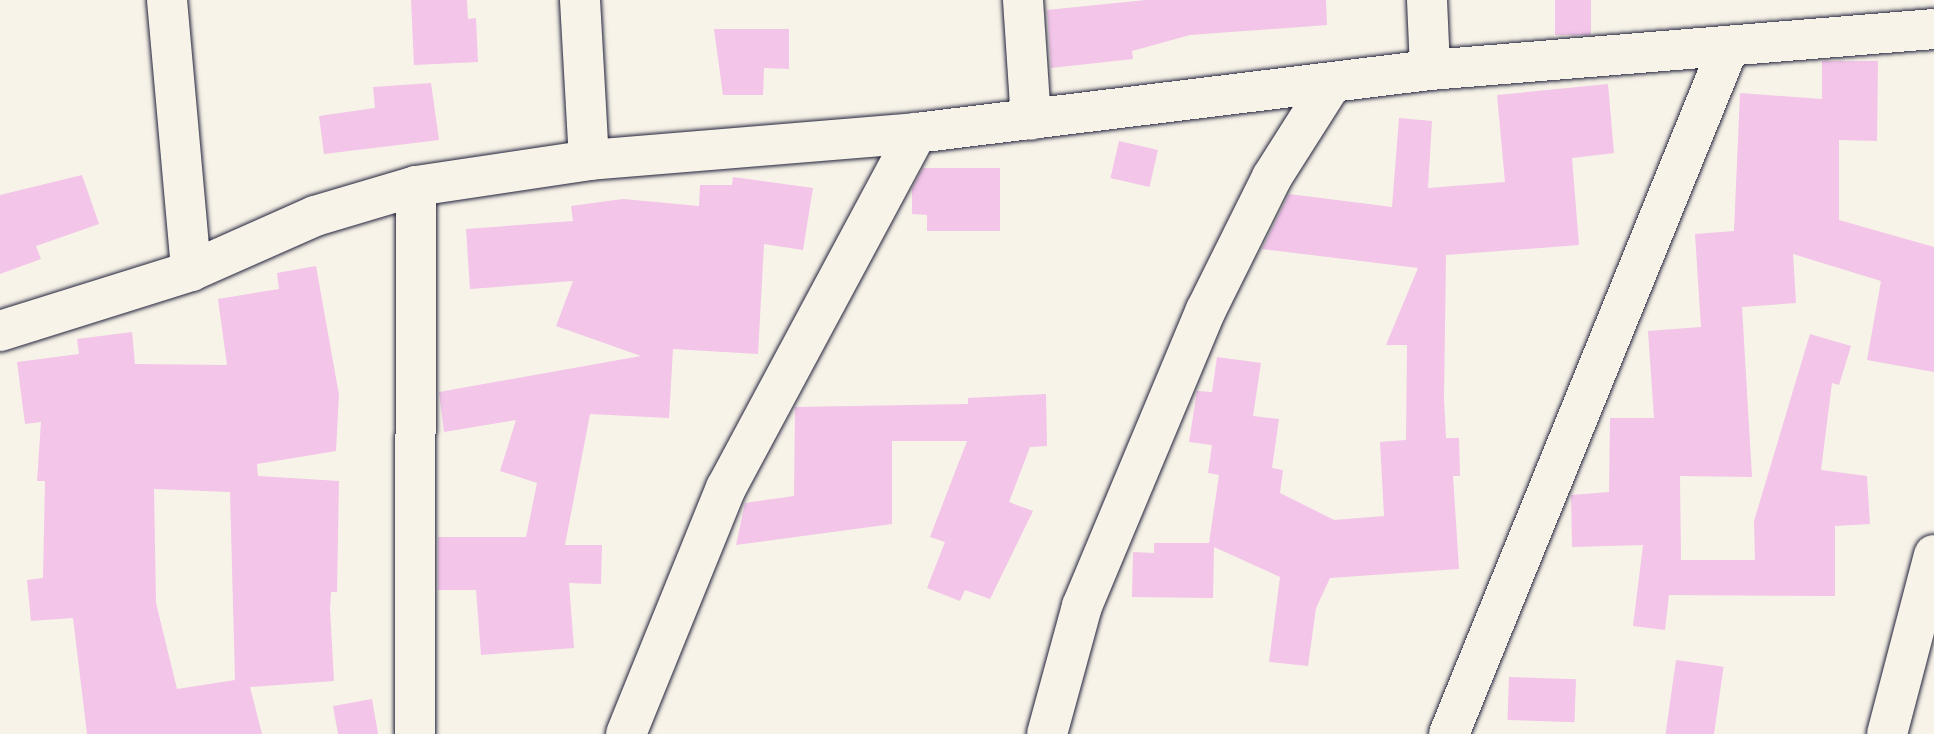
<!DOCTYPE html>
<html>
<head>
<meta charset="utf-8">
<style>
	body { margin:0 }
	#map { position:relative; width:1934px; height:734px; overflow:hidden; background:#f7f3e8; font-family:"Patrick Hand",sans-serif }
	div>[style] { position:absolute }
	.building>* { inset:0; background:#f2c5e9; transform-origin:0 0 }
	.roads { filter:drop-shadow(0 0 2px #22223b) drop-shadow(0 0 2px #22223b) }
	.minor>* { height:40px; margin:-20px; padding:0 20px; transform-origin:20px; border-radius:20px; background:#f7f3e8 }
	span { translate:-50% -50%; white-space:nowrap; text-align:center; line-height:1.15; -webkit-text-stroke:8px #f7f3e8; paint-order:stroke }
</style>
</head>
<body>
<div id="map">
	<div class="building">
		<div style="clip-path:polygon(411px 0,467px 0,468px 19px,476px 18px,478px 62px,414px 65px)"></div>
		<div style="clip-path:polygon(1146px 0,1326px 0,1327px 25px,1190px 35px,1132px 51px,1133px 59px,1051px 68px,1047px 10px)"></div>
		<div style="left:1555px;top:0;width:36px;height:35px"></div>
		<div style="clip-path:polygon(714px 29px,789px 29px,789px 69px,764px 68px,763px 95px,723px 95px)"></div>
		<div style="clip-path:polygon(1822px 61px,1878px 61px,1877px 141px,1839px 140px,1839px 220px,1934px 247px,1934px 372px,1867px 360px,1881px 281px,1793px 254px,1796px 303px,1742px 307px,1752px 477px,1680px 476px,1681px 560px,1755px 560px,1754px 521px,1810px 334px,1851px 346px,1839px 385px,1832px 383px,1821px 470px,1867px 476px,1870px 524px,1835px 526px,1835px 596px,1669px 595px,1665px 630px,1633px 626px,1643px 545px,1572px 547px,1571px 495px,1609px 492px,1610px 418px,1654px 418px,1648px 331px,1701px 327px,1695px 234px,1734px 231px,1740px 93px,1822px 99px)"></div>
		<div style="clip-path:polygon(431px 83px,439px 140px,324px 154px,319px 116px,375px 108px,373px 87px)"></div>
		<div style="clip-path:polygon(1608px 84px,1614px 153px,1572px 158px,1579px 245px,1446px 255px,1444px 398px,1446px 438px,1459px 438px,1460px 476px,1453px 476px,1459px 569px,1330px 578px,1316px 608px,1308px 666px,1269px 662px,1280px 577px,1214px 547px,1213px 598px,1132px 597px,1133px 552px,1154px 553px,1154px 543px,1209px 543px,1219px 475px,1208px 473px,1212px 445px,1189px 442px,1197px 391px,1212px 392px,1217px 357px,1261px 363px,1253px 416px,1279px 419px,1272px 468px,1283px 470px,1280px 493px,1334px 520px,1384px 516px,1380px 442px,1406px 440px,1407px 345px,1386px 345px,1418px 268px,1262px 249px,1289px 194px,1392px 207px,1399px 118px,1432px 121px,1428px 188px,1505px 182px,1497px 95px)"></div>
		<div style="left:1119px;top:141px;width:40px;height:38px;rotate:13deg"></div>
		<div style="clip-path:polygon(923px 168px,1000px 168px,1000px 231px,927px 231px,927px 215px,912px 214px,912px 189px)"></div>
		<div style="clip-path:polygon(82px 175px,99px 224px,36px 246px,41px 259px,0 274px,0 195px)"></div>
		<div style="clip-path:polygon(733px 177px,813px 188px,803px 250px,764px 244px,758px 354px,673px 349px,669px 418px,590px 414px,565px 545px,602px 545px,601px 584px,569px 583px,574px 648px,481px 655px,476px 590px,438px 590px,438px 537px,526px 537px,537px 483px,500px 471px,516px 420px,444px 432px,439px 392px,641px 356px,556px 326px,573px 281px,470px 289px,466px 229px,573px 221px,571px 206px,623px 199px,699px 206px,700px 185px,732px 185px)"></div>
		<div style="clip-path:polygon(evenodd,316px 266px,339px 395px,336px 451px,257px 464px,258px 476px,339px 481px,337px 592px,331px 592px,330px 609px,334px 681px,250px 687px,262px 734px,87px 734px,73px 618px,31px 621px,27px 580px,43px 578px,45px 481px,37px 481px,41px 422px,25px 424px,17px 362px,79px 354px,77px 339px,132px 332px,135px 364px,227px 365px,218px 299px,279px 289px,277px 273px,316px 266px,154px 489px,230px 492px,235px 680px,177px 689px,156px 603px,154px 489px)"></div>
		<div style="clip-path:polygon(1046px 394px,1047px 446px,1030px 447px,1009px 502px,1033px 511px,990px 599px,965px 590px,960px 601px,927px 588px,945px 542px,930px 537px,967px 441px,892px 441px,892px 524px,736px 545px,745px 503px,794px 496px,795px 407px,968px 404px,968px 398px)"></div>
		<div style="left:1676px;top:660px;width:48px;height:75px;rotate:8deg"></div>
		<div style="left:1509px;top:677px;width:67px;height:43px;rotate:2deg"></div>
		<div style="clip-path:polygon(372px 699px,378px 734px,338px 734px,333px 706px)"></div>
	</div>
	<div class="roads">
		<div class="minor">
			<div style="left:167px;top:0;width:272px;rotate:84.9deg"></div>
			<div style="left:580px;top:0;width:160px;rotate:86.8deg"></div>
			<div style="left:1023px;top:0;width:120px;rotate:86.2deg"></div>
			<div style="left:1427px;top:0;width:70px;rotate:87.5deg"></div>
			<div style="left:0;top:331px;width:200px;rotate:-17.4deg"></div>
			<div style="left:191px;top:271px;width:136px;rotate:-23.9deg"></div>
			<div style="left:315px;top:216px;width:105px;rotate:-16.5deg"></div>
			<div style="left:416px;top:186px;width:175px;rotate:-8.5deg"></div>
			<div style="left:589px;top:160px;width:328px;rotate:-4.7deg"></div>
			<div style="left:916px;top:133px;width:518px;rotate:-6.99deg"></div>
			<div style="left:1430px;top:70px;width:506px;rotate:-4.65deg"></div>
			<div style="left:415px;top:734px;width:548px;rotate:-89.9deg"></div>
			<div style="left:626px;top:734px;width:266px;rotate:-67.9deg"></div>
			<div style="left:726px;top:488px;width:403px;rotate:-61.8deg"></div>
			<div style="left:1047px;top:734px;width:133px;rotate:-74.7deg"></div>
			<div style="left:1082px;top:606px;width:321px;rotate:-67.3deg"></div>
			<div style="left:1206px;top:310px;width:148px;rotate:-63.6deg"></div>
			<div style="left:1272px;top:177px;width:110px;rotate:-57.6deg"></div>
			<div style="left:1449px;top:734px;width:737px;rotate:-67.85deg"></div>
			<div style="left:1887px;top:734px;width:185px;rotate:-75.3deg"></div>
		</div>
	</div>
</div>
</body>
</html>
